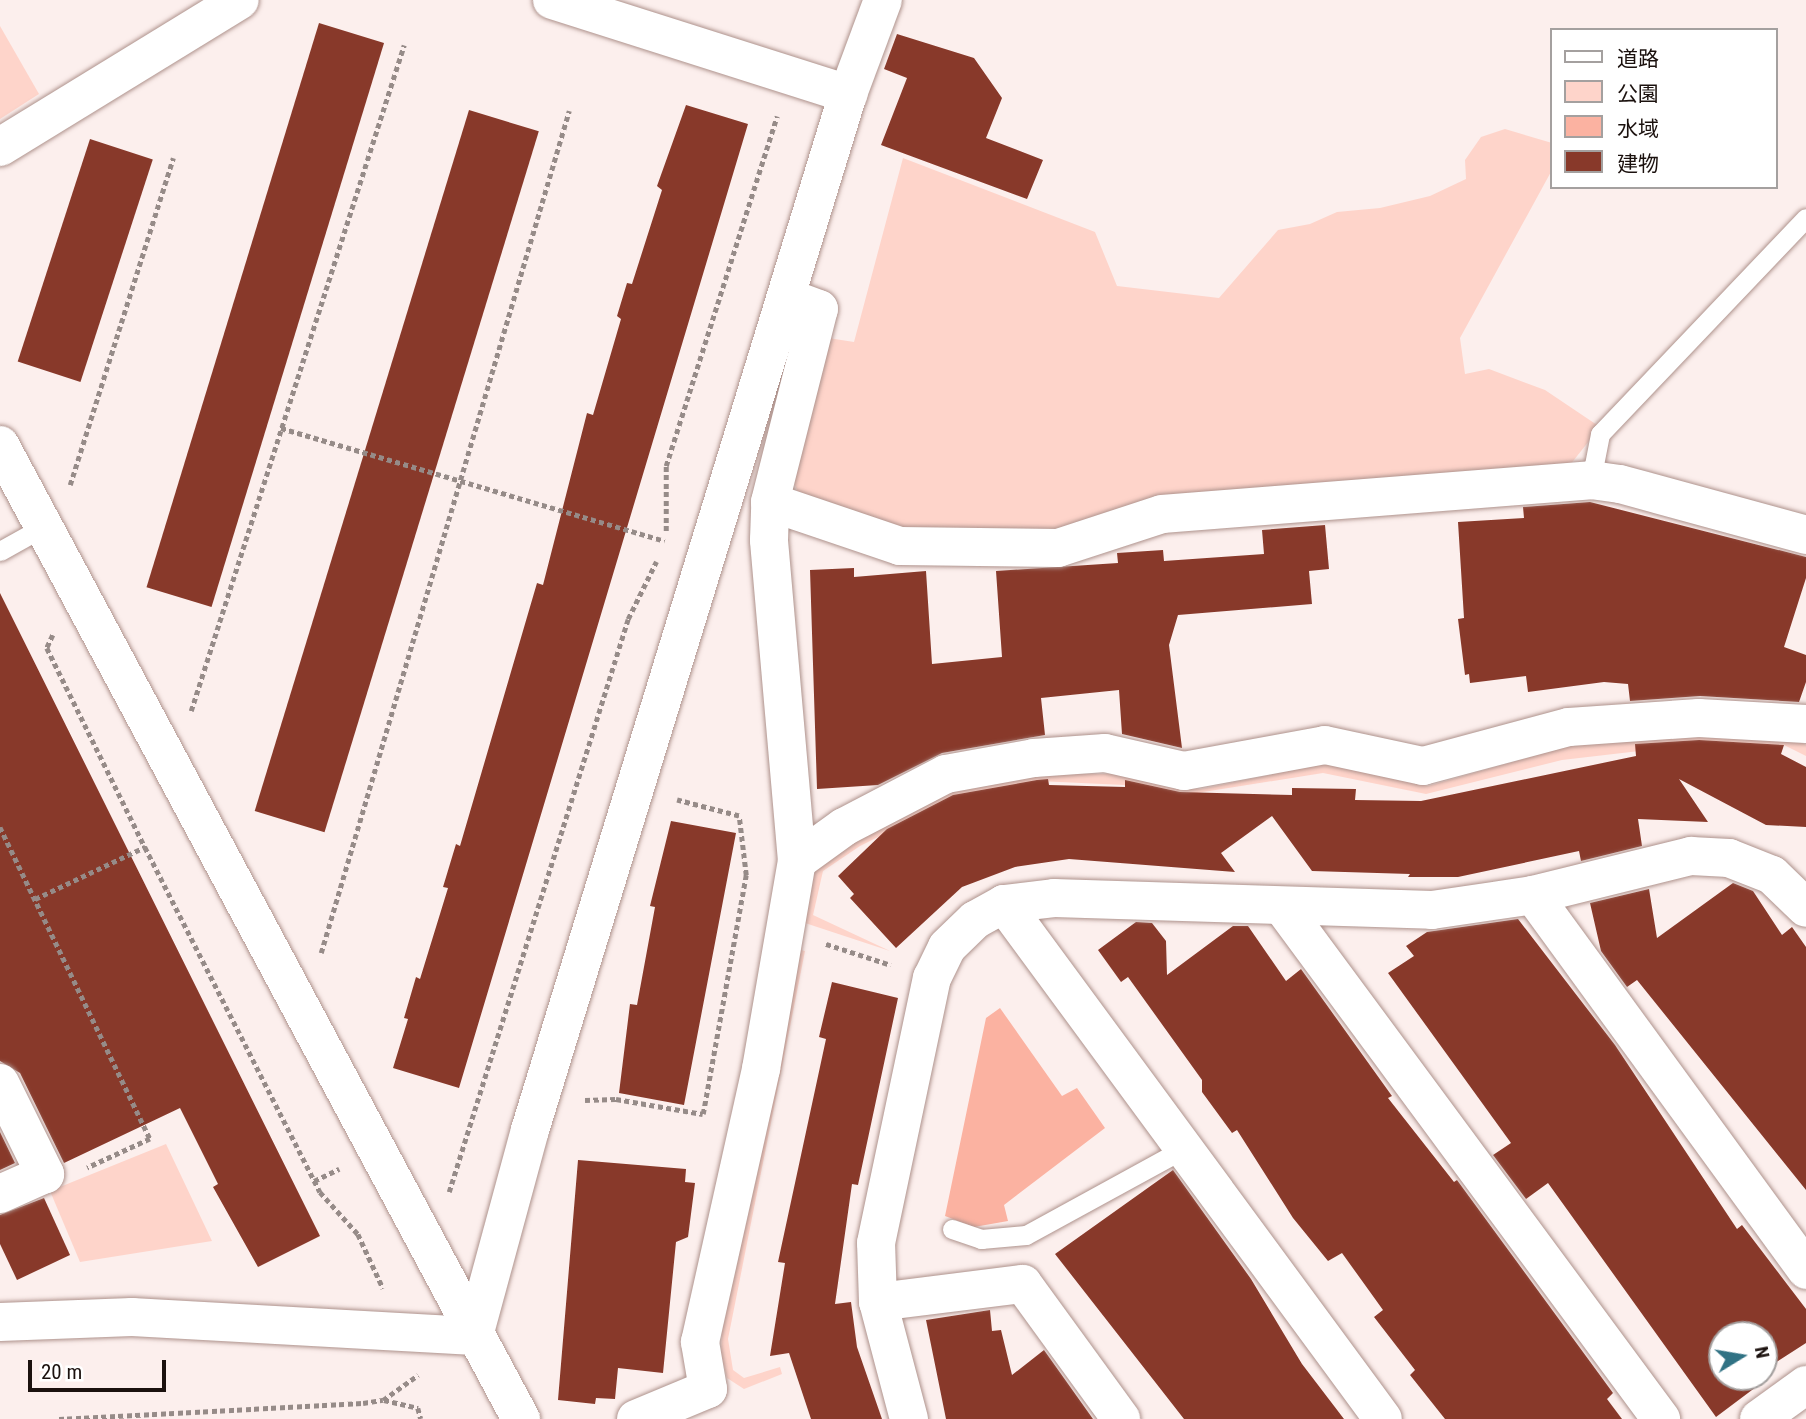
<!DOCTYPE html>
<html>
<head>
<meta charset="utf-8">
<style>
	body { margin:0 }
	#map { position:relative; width:1806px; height:1419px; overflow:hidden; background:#fcefed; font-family:"Roboto Condensed","Noto Sans JP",sans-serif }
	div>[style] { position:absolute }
	.green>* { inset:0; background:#fed4ca }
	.water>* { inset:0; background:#fbb2a1 }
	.building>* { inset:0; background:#88392a; transform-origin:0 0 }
	.path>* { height:4.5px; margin-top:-2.25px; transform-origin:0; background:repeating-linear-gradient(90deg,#968b88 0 5px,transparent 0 8.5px) }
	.roads { filter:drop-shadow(0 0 2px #ae928c) drop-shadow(0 0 2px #ae928c) }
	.lane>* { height:19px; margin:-9.5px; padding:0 9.5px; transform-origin:9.5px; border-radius:9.5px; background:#fff }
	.street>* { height:38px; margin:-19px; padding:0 19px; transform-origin:19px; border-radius:19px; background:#fff }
	.secondary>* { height:38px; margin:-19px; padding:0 19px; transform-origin:19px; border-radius:19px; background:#fff }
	span { translate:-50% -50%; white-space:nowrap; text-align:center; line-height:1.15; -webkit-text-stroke:7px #fff; paint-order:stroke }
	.legend { position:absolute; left:1550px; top:28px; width:228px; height:161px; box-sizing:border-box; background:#fff; border:2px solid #a4a09f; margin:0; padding:9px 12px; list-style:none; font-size:21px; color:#1b110e }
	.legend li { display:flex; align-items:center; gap:14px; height:35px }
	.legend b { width:35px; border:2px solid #a4a09f }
	.north { position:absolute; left:1708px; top:1321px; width:70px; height:70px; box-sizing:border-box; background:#fff; border:2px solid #a4a09f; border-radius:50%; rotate:79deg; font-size:19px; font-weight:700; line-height:28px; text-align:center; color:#1b110e }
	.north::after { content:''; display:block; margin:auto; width:24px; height:32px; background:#307284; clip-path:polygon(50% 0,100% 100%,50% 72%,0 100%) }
	.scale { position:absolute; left:28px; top:1360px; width:138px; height:32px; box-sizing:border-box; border:4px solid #1b110e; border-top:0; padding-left:9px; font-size:21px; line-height:24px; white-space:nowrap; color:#1b110e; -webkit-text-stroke:5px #fff; paint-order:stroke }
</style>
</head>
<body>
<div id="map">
	<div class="green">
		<div style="clip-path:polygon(0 26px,39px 94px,0 119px)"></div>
		<div style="clip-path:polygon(1505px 129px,1552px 143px,1552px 170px,1460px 338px,1465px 374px,1489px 369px,1545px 390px,1600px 427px,1570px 465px,1059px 534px,902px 531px,799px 495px,793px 480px,822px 337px,854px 342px,903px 158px,1095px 232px,1117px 286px,1219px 298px,1278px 230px,1310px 224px,1337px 212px,1380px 208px,1430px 196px,1466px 179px,1465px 160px,1481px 137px)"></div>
		<div style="clip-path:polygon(1697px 736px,1791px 737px,1806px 745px,1806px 756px,1784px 745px,1691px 745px,1562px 760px,1426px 794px,1323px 773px,1172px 797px,1124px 785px,1038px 781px,962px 795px,860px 846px,823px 871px,813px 915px,890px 951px,805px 923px,816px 865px,861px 836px,959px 789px,1040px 774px,1116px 774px,1168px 787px,1201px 789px,1328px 763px,1428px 786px,1569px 746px)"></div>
		<div style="clip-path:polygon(801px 950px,805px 951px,728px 1339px,733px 1370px,744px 1378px,780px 1367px,782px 1374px,744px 1389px,727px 1378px,721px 1354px,722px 1328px)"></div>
		<div style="clip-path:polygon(166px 1144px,212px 1241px,80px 1262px,50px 1191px)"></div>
	</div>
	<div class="water">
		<div style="clip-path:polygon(1000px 1008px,1062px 1096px,1077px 1088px,1105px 1128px,1004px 1205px,1008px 1221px,974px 1227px,945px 1216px,986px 1018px)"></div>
	</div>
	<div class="building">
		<div style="left:319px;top:23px;width:68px;height:590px;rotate:17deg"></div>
		<div style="clip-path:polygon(897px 34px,974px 58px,1002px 98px,986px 138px,1043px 160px,1027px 199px,881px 145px,907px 78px,884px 69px)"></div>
		<div style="clip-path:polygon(686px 105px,748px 124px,459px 1088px,393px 1068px,408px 1019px,404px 1018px,416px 977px,420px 979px,448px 888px,443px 887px,456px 844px,460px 846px,537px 583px,543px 585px,587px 413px,593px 415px,621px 319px,617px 316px,627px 283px,632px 284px,662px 190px,657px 186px)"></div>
		<div style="left:469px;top:110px;width:73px;height:733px;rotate:17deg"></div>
		<div style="left:90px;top:139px;width:66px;height:234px;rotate:18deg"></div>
		<div style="clip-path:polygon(1590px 502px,1806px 557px,1806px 578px,1784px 647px,1806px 655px,1806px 682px,1799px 702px,1700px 696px,1630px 701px,1628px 684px,1604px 682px,1528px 692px,1526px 676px,1470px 683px,1469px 674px,1465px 675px,1458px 619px,1464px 618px,1458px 522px,1524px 518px,1523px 507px)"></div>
		<div style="clip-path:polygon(1325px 525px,1329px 569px,1309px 571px,1312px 604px,1178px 615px,1169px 645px,1182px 748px,1122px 734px,1119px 690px,1041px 698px,1045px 735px,942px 753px,878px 785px,817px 789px,810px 570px,854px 568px,854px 577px,926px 571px,932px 664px,1002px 657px,996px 571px,1118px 563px,1117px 553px,1163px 550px,1164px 561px,1264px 554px,1262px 530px)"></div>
		<div style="clip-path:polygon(0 593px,320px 1236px,258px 1267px,213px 1187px,218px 1184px,180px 1108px,64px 1163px,20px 1073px,0 1061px)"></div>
		<div style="clip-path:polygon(1699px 740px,1784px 745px,1781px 754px,1806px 767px,1806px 827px,1766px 825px,1679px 779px,1708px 822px,1638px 819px,1642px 846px,1581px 861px,1579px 851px,1458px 877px,1408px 877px,1410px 874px,1312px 871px,1272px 816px,1221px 853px,1235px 872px,1069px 859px,1015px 867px,962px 887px,896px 948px,850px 898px,854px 894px,838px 876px,887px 829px,953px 795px,1037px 780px,1048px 779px,1049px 785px,1125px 787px,1125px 780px,1180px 792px,1292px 795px,1292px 788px,1356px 789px,1355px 800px,1421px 801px,1636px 756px,1635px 744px)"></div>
		<div style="clip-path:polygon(671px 821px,736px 833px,684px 1105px,619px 1093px,630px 1004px,637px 1005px,655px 907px,650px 906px)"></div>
		<div style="clip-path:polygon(1733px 883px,1753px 891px,1782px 935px,1792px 927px,1806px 947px,1806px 1190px,1637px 980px,1627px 987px,1601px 951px,1590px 903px,1649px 889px,1657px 938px)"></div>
		<div style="clip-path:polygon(1518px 919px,1615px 1045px,1737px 1229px,1742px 1225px,1806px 1309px,1806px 1343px,1764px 1370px,1764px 1335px,1722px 1335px,1722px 1377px,1752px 1377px,1756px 1387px,1716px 1417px,1548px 1183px,1526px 1199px,1493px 1155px,1511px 1143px,1388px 973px,1414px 956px,1406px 946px,1427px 932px)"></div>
		<div style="clip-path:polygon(1136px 922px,1152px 923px,1166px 941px,1167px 975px,1233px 926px,1248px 926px,1286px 981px,1301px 969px,1392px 1096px,1388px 1098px,1454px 1182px,1457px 1180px,1613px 1393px,1607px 1399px,1622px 1419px,1445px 1419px,1410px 1375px,1415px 1370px,1374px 1317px,1383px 1310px,1342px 1253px,1328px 1261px,1293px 1218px,1237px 1130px,1232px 1133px,1202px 1092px,1202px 1080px,1128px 977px,1121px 982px,1098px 950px)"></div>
		<div style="clip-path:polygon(832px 982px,898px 998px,858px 1185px,852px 1184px,835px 1304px,851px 1302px,857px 1347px,882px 1419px,811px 1419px,789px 1353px,770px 1356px,785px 1263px,778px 1262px,826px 1039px,819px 1037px)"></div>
		<div style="clip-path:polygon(0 1132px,15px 1163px,0 1170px)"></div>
		<div style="clip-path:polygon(578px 1160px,686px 1169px,685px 1182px,695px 1183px,688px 1237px,676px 1242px,663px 1373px,618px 1368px,615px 1399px,596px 1398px,595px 1404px,558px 1400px)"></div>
		<div style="clip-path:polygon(1173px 1170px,1251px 1279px,1302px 1364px,1344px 1419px,1184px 1419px,1055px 1254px)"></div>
		<div style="clip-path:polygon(44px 1198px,70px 1255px,17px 1280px,0 1244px,0 1215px)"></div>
		<div style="clip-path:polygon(990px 1310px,992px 1331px,1001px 1330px,1012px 1375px,1044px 1350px,1093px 1419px,946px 1419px,926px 1320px)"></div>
	</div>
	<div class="path">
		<div style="left:281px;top:428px;width:400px;rotate:16.4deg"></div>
		<div style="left:70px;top:485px;width:343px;rotate:-72.5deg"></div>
		<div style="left:666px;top:531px;width:65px;rotate:-90deg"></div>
		<div style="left:666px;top:466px;width:367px;rotate:-72.4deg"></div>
		<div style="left:53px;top:635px;width:14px;rotate:115deg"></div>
		<div style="left:47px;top:648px;width:222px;rotate:63.8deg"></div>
		<div style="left:145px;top:847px;width:387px;rotate:63.1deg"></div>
		<div style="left:320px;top:1192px;width:57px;rotate:47.9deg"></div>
		<div style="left:358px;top:1234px;width:60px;rotate:65.2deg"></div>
		<div style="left:191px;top:711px;width:699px;rotate:-72.26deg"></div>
		<div style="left:0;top:827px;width:346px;rotate:64.3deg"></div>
		<div style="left:150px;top:1139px;width:69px;rotate:155.3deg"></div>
		<div style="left:35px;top:899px;width:122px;rotate:-25.3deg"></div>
		<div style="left:826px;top:944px;width:68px;rotate:17.9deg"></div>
		<div style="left:321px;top:953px;width:878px;rotate:-73.59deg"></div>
		<div style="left:585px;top:1100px;width:31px;rotate:-2deg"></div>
		<div style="left:616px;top:1099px;width:88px;rotate:9.8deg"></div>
		<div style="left:703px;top:1114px;width:243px;rotate:-79.8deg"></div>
		<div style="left:746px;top:875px;width:59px;rotate:-96.8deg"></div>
		<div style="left:739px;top:816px;width:64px;rotate:-165.5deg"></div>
		<div style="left:314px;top:1181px;width:28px;rotate:-26deg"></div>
		<div style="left:449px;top:1192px;width:600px;rotate:-72.65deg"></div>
		<div style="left:628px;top:619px;width:64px;rotate:-63.8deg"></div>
		<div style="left:384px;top:1400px;width:35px;rotate:13deg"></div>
		<div style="left:418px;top:1408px;width:11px;rotate:75deg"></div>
		<div style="left:59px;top:1419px;width:304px;rotate:-3deg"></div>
		<div style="left:363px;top:1403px;width:20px;rotate:-9deg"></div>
		<div style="left:383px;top:1400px;width:43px;rotate:-35.5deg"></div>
	</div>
	<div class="roads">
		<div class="lane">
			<div style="left:1591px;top:480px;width:47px;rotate:-78.9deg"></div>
			<div style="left:1600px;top:434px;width:298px;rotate:-46.4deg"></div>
			<div style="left:0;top:551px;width:49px;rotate:-29.2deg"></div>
			<div style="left:952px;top:1229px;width:31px;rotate:19deg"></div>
			<div style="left:981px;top:1239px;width:45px;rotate:-5.1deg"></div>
			<div style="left:1026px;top:1235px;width:181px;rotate:-28.7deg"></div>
		</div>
		<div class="street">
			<div style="left:552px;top:0;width:311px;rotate:17.6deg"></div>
			<div style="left:0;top:147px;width:281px;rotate:-31.5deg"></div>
			<div style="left:770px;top:502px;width:137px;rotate:18.7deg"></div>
			<div style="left:900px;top:546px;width:158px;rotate:0.7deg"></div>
			<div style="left:1058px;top:548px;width:109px;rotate:-18.1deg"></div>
			<div style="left:1162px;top:514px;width:430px;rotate:-4.5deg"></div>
			<div style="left:1591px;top:480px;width:29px;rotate:8deg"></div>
			<div style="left:1620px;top:484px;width:193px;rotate:15.3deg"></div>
			<div style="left:797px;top:861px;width:58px;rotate:-35.9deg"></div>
			<div style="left:844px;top:827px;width:115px;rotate:-27.5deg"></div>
			<div style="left:946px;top:774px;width:89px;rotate:-10.3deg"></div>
			<div style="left:1034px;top:758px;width:71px;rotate:-4deg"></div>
			<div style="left:1105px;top:753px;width:81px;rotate:12.8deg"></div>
			<div style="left:1184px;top:771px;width:143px;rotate:-10.4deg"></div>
			<div style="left:1325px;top:745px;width:100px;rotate:12.1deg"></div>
			<div style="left:1423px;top:766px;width:151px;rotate:-15deg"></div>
			<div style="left:1569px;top:727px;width:130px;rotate:-4deg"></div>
			<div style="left:1699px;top:718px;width:107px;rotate:3.2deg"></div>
			<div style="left:1533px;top:895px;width:464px;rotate:53.9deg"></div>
			<div style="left:1004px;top:904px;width:639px;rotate:53.65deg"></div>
			<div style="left:1282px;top:906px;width:638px;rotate:53.54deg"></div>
			<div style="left:0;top:1083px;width:102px;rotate:63.7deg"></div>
			<div style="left:45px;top:1174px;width:49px;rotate:156deg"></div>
			<div style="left:878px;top:1302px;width:146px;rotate:-7.1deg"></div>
			<div style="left:1023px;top:1284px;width:167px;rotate:54deg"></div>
			<div style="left:0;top:1322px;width:132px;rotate:-2.2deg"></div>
			<div style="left:132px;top:1317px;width:343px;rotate:3.2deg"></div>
			<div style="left:474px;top:1336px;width:213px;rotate:-74.8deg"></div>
			<div style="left:530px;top:1130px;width:1084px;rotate:-72.94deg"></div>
			<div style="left:848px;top:94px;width:100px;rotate:-69.6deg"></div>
			<div style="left:636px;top:1419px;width:78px;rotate:-22.6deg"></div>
			<div style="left:708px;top:1389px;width:48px;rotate:-99.7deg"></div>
			<div style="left:700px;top:1342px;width:280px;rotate:-77.4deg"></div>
			<div style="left:761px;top:1069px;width:211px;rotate:-80.2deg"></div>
			<div style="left:797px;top:861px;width:322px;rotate:-95deg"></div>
			<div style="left:769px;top:540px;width:38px;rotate:-88deg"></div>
			<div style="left:770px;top:502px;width:199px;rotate:-75.8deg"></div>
			<div style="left:819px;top:309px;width:33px;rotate:-160deg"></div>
			<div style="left:909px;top:1419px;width:121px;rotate:-104.8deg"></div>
			<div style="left:878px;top:1302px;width:59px;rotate:-91.9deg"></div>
			<div style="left:876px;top:1243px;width:271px;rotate:-78.1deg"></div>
			<div style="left:932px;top:978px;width:34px;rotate:-64deg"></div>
			<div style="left:947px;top:947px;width:39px;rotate:-44deg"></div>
			<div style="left:975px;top:920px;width:33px;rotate:-29deg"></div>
			<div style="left:1004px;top:904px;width:50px;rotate:-6.8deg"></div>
			<div style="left:1054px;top:898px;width:378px;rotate:1.8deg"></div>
			<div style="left:1432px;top:910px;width:102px;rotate:-8.4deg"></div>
			<div style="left:1533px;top:895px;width:163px;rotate:-13.9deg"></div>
			<div style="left:1691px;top:856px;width:38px;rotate:3deg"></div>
			<div style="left:1729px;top:858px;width:46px;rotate:21.6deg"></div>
			<div style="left:1772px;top:875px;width:47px;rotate:44.1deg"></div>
			<div style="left:1759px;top:1419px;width:58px;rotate:-35.9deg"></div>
		</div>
		<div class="secondary">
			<div style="left:0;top:445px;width:1105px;rotate:61.86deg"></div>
		</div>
	</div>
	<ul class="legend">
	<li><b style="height:9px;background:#fff"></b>道路</li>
	<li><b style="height:19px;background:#fed4ca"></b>公園</li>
	<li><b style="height:19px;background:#fbb2a1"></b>水域</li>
	<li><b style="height:19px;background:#88392a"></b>建物</li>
	</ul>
	<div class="north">N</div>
	<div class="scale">20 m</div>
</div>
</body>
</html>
